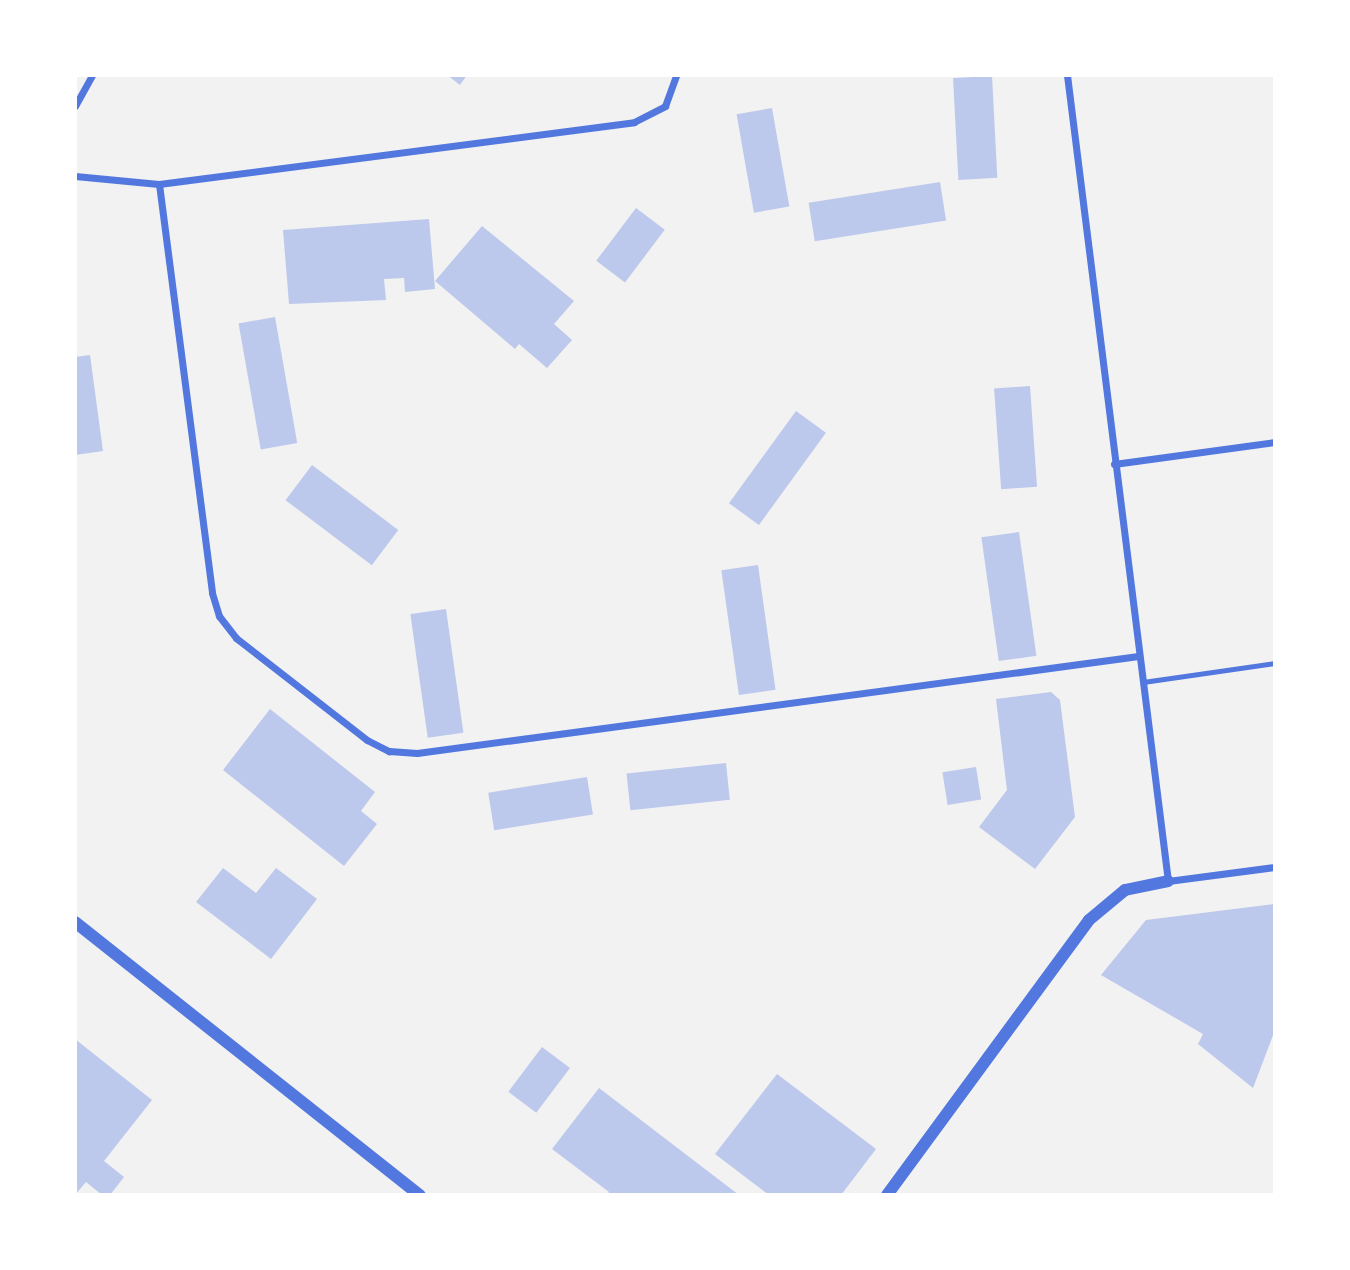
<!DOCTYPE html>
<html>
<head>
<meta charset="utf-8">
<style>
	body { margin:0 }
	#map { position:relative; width:1350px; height:1270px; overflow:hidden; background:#f2f2f2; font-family:"Roboto Condensed",sans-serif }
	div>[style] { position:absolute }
	.building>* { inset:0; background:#bdc9ec; transform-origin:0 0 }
	.service>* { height:5px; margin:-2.5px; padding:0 2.5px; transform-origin:2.5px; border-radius:2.5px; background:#5277de }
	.minor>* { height:7px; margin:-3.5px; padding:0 3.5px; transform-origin:3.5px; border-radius:3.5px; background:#5277de }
	.tertiary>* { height:12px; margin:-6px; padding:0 6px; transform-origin:6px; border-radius:6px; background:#5277de }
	span { translate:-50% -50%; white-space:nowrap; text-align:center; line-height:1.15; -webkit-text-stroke:5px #fff; paint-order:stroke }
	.frame { position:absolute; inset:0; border:77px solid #fff; pointer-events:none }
</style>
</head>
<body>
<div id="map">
	<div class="building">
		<div style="clip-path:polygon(447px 75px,467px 75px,460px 85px)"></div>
		<div style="left:992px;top:76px;width:102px;height:39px;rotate:87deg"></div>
		<div style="left:772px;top:108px;width:100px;height:36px;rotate:80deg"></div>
		<div style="left:940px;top:182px;width:39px;height:133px;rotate:81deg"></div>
		<div style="left:636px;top:208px;width:36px;height:66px;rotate:37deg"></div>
		<div style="clip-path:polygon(429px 219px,435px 289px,405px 292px,404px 278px,384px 279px,386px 300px,289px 304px,283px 230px)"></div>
		<div style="clip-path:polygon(482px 226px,574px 301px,554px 324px,572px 340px,547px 368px,519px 344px,515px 349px,435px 281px)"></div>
		<div style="left:275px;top:317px;width:128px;height:37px;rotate:80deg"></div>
		<div style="clip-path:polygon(90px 355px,103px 451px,75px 455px,75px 357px)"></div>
		<div style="left:1030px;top:386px;width:101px;height:36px;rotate:86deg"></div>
		<div style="left:796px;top:411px;width:37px;height:114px;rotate:36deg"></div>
		<div style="left:312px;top:465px;width:108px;height:44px;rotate:37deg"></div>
		<div style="left:1019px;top:532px;width:125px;height:38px;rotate:82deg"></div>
		<div style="left:758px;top:565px;width:126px;height:37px;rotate:82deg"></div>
		<div style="left:446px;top:609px;width:125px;height:36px;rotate:82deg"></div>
		<div style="clip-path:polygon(1051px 692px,1060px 700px,1075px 817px,1035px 869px,979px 827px,1007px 790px,996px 699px)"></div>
		<div style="clip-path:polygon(270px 709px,375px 792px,361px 811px,377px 824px,344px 866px,223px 770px)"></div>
		<div style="left:726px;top:763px;width:37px;height:100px;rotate:84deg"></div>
		<div style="left:976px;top:767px;width:33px;height:34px;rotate:81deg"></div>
		<div style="left:587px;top:777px;width:38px;height:100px;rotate:81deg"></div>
		<div style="clip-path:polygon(223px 868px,256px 893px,276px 868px,317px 899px,271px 959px,196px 902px)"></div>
		<div style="clip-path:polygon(1275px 904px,1275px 1030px,1253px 1088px,1198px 1044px,1203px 1034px,1101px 975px,1146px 920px)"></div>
		<div style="clip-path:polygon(75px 1039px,152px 1100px,104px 1161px,124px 1177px,110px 1195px,102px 1195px,86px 1182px,75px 1195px)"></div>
		<div style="left:542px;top:1047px;width:35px;height:56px;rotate:37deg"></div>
		<div style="clip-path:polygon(777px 1074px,876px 1149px,841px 1195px,769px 1195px,715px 1154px)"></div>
		<div style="clip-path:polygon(599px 1088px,739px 1195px,607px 1195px,609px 1192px,552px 1149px)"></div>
	</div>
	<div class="service">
		<div style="left:1143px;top:682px;width:133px;rotate:-8.2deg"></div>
	</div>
	<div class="minor">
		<div style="left:1067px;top:75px;width:812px;rotate:82.86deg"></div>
		<div style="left:1168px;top:881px;width:108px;rotate:-7.5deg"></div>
		<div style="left:75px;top:106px;width:35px;rotate:-61deg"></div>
		<div style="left:75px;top:176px;width:84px;rotate:5.4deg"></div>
		<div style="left:159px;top:184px;width:479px;rotate:-7.4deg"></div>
		<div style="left:634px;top:122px;width:35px;rotate:-27deg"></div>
		<div style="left:665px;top:106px;width:33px;rotate:-70deg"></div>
		<div style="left:159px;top:184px;width:412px;rotate:82.6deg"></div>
		<div style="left:212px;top:593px;width:24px;rotate:73deg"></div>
		<div style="left:219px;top:616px;width:28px;rotate:52deg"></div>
		<div style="left:236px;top:638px;width:166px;rotate:37.9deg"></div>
		<div style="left:367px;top:740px;width:25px;rotate:27deg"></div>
		<div style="left:389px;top:751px;width:28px;rotate:4deg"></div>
		<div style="left:417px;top:753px;width:728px;rotate:-7.65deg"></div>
		<div style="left:1114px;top:464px;width:162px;rotate:-7.8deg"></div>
	</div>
	<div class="tertiary">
		<div style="left:75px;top:922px;width:440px;rotate:38.4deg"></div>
		<div style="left:887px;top:1195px;width:341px;rotate:-53.7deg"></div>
		<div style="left:1089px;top:920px;width:47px;rotate:-39.8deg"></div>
		<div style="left:1125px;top:890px;width:44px;rotate:-11.8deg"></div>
	</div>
	<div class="frame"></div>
</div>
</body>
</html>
